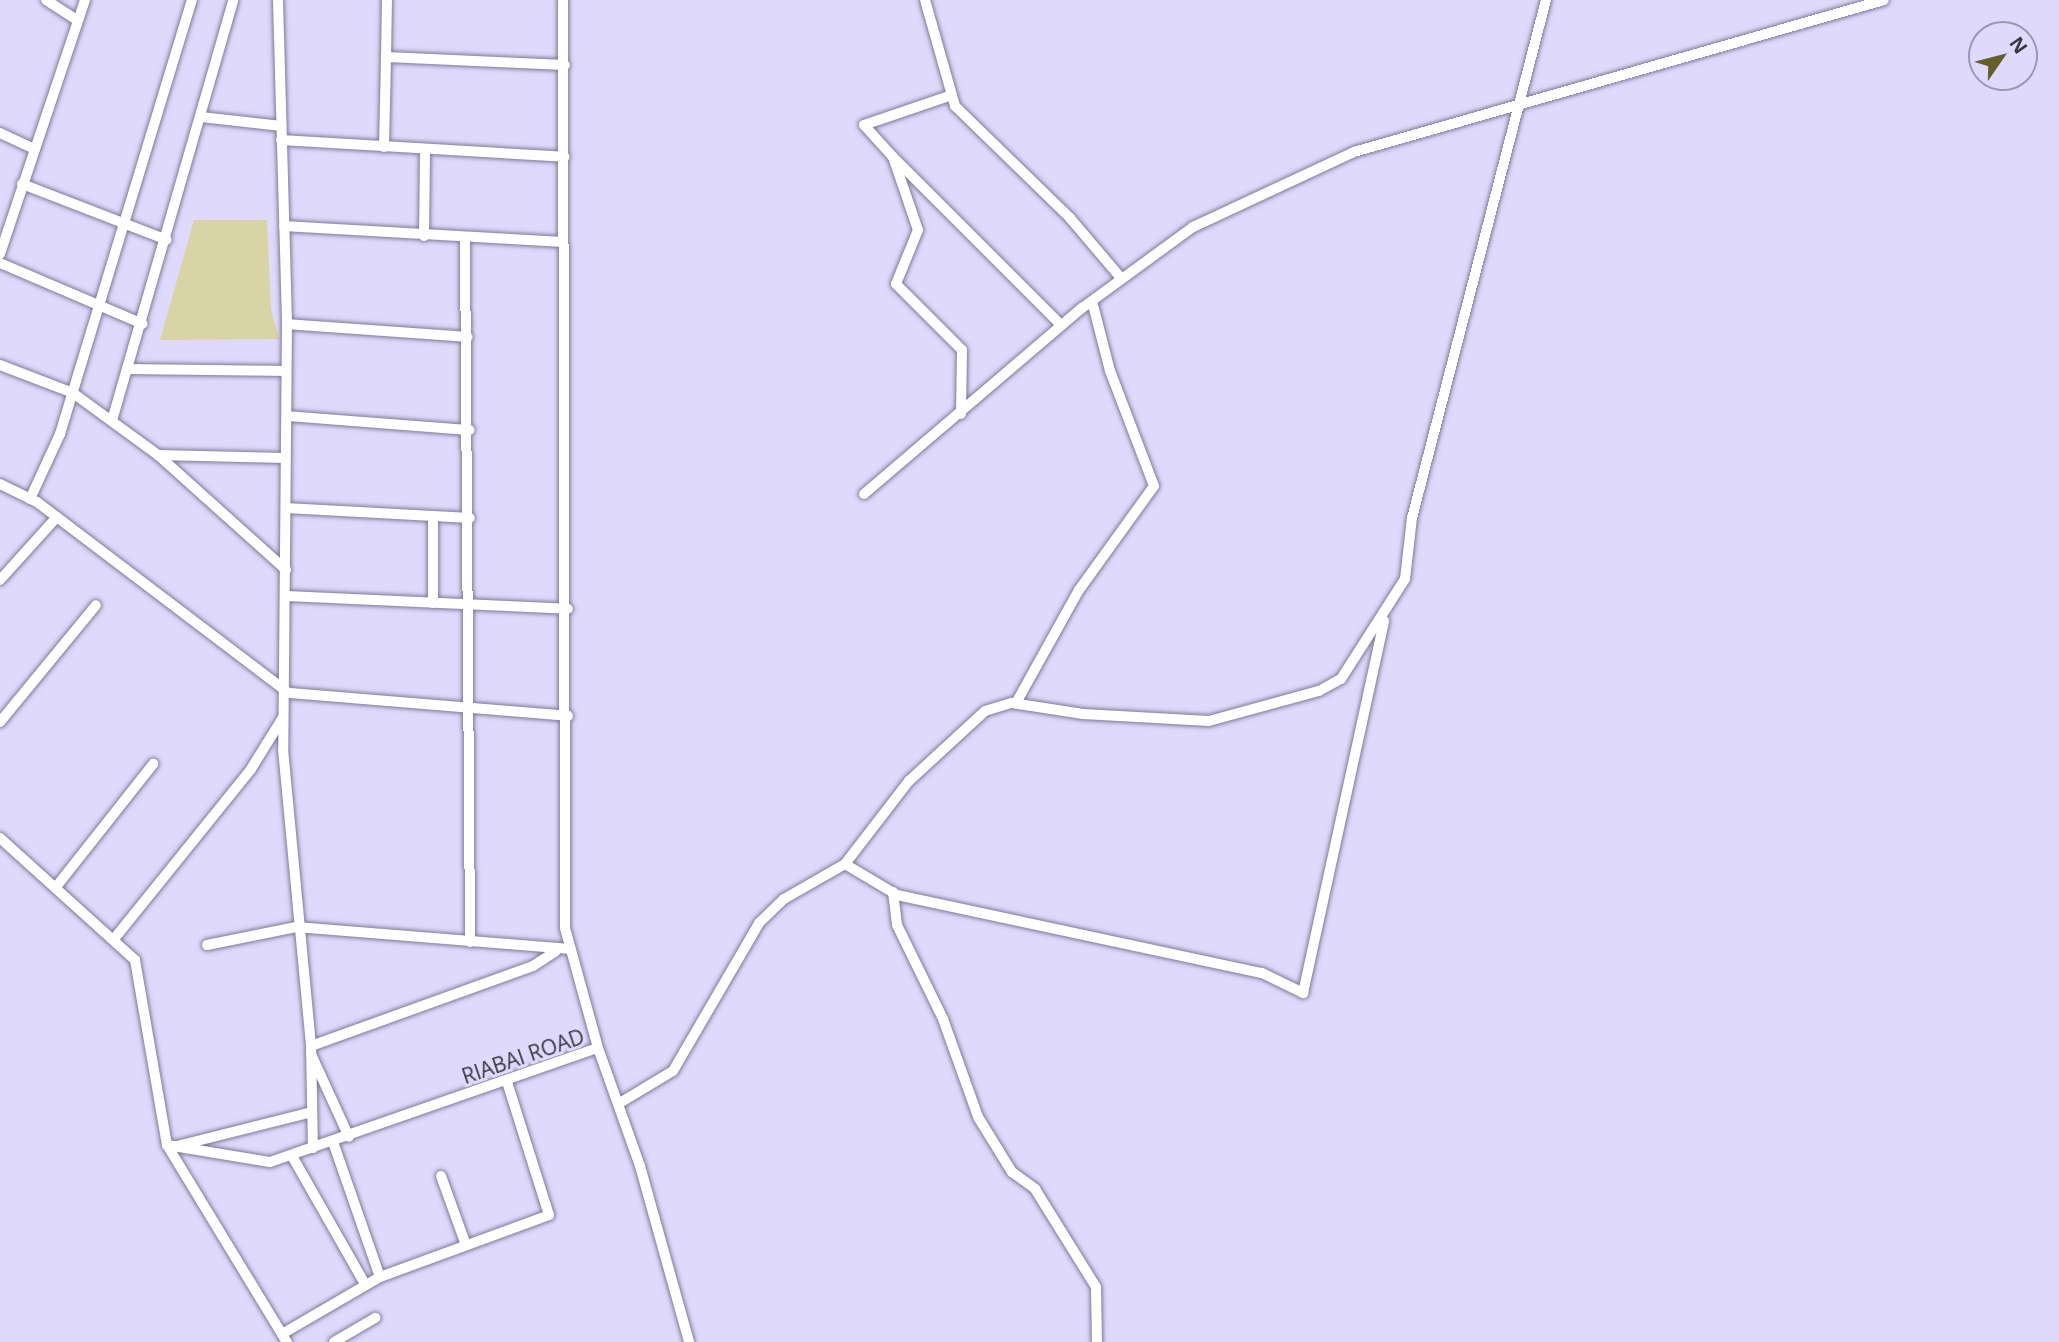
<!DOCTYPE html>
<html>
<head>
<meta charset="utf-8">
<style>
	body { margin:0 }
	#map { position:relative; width:2059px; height:1342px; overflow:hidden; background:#dfdafc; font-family:"Open Sans",sans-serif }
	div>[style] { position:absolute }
	.green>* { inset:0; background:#d9d4a6 }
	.roads { filter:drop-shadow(0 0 2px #7e7a98) drop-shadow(0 0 2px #7e7a98) }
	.minor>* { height:10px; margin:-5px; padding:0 5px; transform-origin:5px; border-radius:5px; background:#fff }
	span { translate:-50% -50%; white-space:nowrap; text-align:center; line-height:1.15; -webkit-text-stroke:6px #dfdafc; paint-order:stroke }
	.street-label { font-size:21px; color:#383643 }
	.north { position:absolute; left:1968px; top:21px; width:70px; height:70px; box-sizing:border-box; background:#dfdafc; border:2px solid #9c98b2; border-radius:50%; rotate:55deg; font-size:19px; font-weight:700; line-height:28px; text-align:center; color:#383643 }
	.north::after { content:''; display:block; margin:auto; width:24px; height:32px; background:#645e2a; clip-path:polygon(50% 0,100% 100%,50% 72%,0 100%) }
</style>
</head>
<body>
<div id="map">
	<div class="green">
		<div style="clip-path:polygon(194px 220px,267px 220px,271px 309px,279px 339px,160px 340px)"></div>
	</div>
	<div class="roads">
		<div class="minor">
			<div style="left:46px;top:0;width:38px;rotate:33deg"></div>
			<div style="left:278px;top:0;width:324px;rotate:88.4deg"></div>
			<div style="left:287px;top:324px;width:425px;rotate:90.5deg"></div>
			<div style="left:283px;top:749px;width:298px;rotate:84.6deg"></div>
			<div style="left:311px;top:1046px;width:102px;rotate:88.9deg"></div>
			<div style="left:563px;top:0;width:928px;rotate:89.88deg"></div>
			<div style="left:565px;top:928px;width:124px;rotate:74.6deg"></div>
			<div style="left:925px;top:0;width:110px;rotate:74.2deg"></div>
			<div style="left:955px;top:106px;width:161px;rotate:44.2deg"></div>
			<div style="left:1070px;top:218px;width:79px;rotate:49.6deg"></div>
			<div style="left:386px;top:57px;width:57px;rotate:-89deg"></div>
			<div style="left:952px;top:95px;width:93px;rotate:161.2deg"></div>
			<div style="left:864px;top:125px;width:43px;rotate:47.8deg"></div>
			<div style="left:893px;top:157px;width:77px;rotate:71.1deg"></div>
			<div style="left:918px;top:230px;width:58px;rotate:112.2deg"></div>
			<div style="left:896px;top:284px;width:93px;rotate:45deg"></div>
			<div style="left:962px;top:350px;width:64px;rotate:90.9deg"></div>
			<div style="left:201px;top:117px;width:81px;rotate:6.4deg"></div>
			<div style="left:0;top:133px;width:38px;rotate:25deg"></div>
			<div style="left:281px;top:140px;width:284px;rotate:3.4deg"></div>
			<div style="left:384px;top:147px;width:90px;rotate:-88.7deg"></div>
			<div style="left:386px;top:57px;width:179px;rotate:2.6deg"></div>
			<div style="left:893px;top:157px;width:238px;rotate:45deg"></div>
			<div style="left:22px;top:184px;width:155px;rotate:21.1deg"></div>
			<div style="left:284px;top:226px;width:279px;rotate:3.3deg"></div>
			<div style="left:424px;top:236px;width:87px;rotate:-89.3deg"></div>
			<div style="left:465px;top:239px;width:703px;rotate:89.59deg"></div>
			<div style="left:0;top:254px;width:268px;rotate:-71.5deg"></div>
			<div style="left:0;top:263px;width:155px;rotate:23.1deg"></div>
			<div style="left:287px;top:324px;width:181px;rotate:4.1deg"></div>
			<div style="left:0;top:365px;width:78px;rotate:21deg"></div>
			<div style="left:73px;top:393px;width:105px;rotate:36.1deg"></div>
			<div style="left:158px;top:455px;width:127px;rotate:1.4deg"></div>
			<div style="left:129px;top:369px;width:157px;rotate:0.7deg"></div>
			<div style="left:287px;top:416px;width:183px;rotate:4.4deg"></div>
			<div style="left:113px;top:417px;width:434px;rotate:-73.9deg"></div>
			<div style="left:158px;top:455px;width:172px;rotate:41.9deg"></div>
			<div style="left:0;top:484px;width:41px;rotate:25.9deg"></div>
			<div style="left:37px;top:502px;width:316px;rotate:37.2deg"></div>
			<div style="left:289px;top:693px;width:280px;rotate:4.7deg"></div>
			<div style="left:864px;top:494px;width:287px;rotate:-40.5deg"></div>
			<div style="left:1082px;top:308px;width:137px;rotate:-36.1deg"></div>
			<div style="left:1193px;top:227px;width:178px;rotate:-25deg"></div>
			<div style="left:1354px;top:152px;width:551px;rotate:-16deg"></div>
			<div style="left:30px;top:499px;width:72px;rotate:-65.2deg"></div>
			<div style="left:60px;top:434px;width:454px;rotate:-73.1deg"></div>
			<div style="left:286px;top:508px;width:184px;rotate:3.1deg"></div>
			<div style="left:0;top:580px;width:85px;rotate:-47.9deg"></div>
			<div style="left:286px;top:596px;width:282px;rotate:2.6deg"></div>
			<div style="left:433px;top:603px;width:86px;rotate:-90deg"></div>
			<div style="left:1016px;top:703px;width:129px;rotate:-60.9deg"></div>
			<div style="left:1079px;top:590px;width:128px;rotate:-54.2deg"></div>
			<div style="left:1154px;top:486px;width:123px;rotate:-110.9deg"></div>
			<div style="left:1110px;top:371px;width:72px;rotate:-104.4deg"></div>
			<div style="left:0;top:722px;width:151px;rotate:-50.6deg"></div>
			<div style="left:0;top:838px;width:182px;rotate:42.1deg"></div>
			<div style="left:135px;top:960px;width:188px;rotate:80.2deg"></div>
			<div style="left:167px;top:1145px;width:231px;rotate:58.7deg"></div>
			<div style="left:845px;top:864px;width:61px;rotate:30.8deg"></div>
			<div style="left:897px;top:895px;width:373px;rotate:12.1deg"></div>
			<div style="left:1262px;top:973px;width:46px;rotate:26deg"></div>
			<div style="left:1303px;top:993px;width:381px;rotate:-77.7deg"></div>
			<div style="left:56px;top:887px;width:157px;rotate:-51.7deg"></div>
			<div style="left:893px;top:892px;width:33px;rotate:83deg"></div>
			<div style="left:897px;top:925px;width:105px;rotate:63.9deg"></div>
			<div style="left:943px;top:1019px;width:104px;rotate:70.3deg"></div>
			<div style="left:978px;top:1117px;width:65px;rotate:58.3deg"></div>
			<div style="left:1012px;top:1172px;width:29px;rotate:36deg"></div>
			<div style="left:1035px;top:1189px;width:115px;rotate:58.1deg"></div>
			<div style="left:1096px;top:1287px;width:55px;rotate:89deg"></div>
			<div style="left:114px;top:939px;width:218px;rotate:-51.1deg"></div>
			<div style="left:251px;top:769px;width:59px;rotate:-58.2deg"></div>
			<div style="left:207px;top:945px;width:91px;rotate:-11.4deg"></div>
			<div style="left:296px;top:927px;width:272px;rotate:4.6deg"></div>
			<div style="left:311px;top:1046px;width:236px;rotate:-19.8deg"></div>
			<div style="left:533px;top:966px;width:27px;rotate:-33deg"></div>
			<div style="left:311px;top:1054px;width:91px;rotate:65.4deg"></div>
			<div style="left:618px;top:1104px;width:64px;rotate:-31deg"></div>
			<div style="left:673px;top:1071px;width:171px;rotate:-59.8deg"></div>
			<div style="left:759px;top:923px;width:35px;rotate:-44deg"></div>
			<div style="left:784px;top:899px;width:70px;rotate:-29.8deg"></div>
			<div style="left:845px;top:864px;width:105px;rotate:-52.4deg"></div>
			<div style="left:909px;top:781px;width:103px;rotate:-42.6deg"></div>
			<div style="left:985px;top:711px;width:28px;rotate:-17deg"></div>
			<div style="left:1012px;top:703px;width:72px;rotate:8.8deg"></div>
			<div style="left:1083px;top:714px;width:126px;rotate:3.2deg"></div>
			<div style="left:1209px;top:721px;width:114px;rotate:-15.3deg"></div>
			<div style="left:1319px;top:691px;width:25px;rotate:-29deg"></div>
			<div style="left:1341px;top:679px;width:119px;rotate:-57.4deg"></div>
			<div style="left:1405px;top:579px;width:61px;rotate:-83.5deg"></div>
			<div style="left:1412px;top:518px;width:535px;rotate:-75.5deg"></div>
			<div style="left:333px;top:1142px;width:143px;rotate:70.8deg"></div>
			<div style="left:167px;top:1145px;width:104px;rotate:9.4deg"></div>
			<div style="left:270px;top:1162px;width:347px;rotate:-19.2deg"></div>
			<div style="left:598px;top:1048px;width:125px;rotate:70.4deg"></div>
			<div style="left:640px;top:1166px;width:183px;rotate:74.4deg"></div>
			<div style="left:173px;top:1147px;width:143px;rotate:-14.1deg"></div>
			<div style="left:292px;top:1156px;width:147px;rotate:60.3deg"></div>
			<div style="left:441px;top:1176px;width:73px;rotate:70.1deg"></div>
			<div style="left:282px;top:1334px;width:113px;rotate:-30.2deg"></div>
			<div style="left:380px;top:1277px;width:180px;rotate:-20.1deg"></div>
			<div style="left:549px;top:1215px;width:139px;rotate:-107.5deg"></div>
			<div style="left:334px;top:1342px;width:48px;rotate:-30.3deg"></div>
		</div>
	</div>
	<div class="street-label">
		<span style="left:523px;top:1056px;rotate:-19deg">RIABAI ROAD</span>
	</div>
	<div class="north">N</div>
</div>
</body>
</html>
